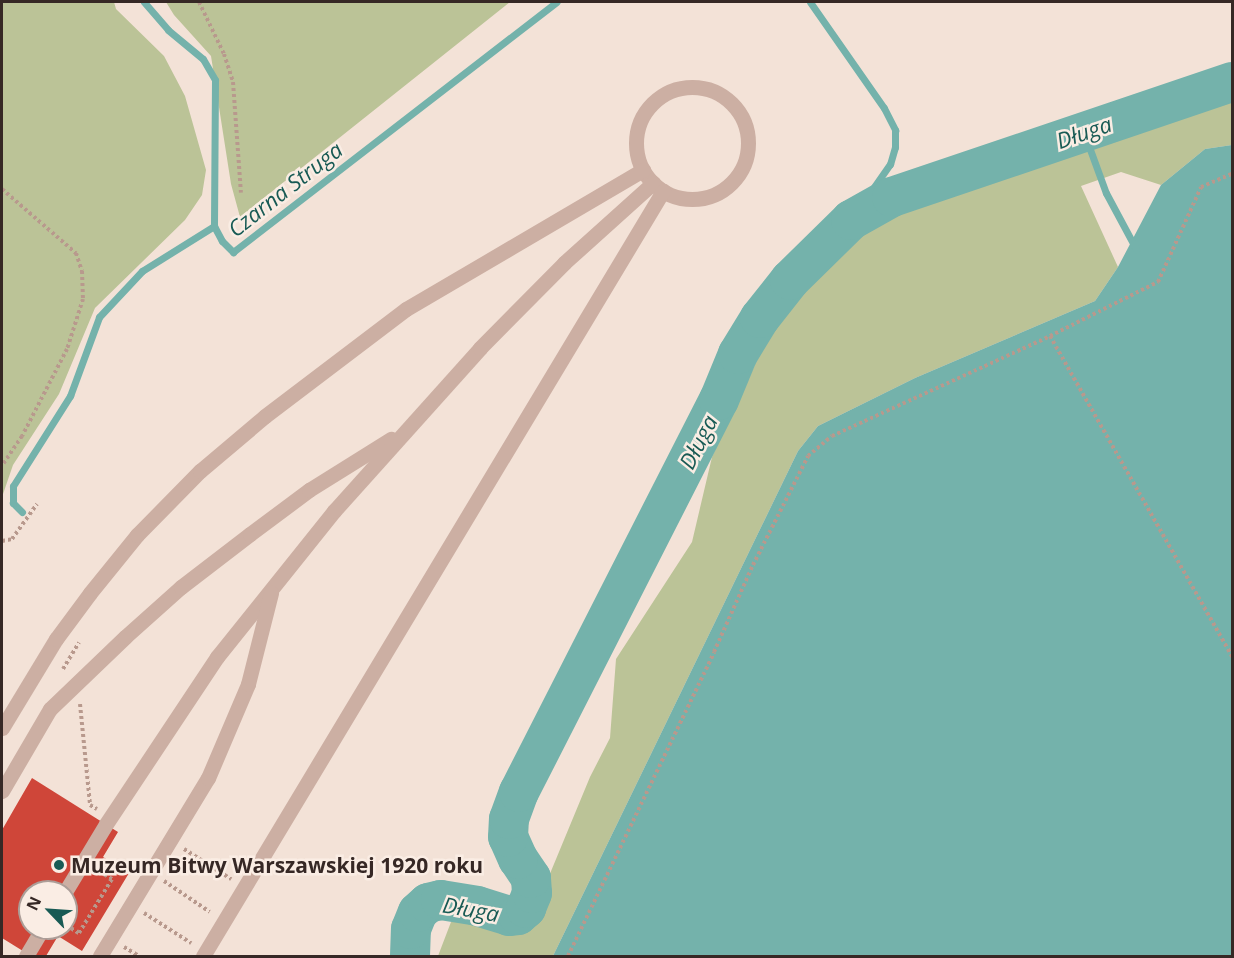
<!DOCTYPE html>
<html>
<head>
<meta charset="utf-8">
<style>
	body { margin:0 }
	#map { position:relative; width:1234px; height:958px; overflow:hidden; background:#f3e2d7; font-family:"Open Sans",sans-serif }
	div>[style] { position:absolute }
	.green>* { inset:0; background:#bbc397 }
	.water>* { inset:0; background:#74b2ab }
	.stream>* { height:7px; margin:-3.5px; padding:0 3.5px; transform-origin:3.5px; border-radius:3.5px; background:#74b2ab }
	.river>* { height:40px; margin:-20px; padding:0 20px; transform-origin:20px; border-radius:20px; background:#74b2ab }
	.building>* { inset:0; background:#cf4639 }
	.path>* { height:4px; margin-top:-2px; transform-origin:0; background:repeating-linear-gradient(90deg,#b8998d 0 3px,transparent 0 6px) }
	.pedestrian>* { height:15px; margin:-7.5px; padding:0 7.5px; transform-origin:7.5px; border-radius:7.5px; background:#ccafa3 }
	.pedestrian>.ring { margin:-7.5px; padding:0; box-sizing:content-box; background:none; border:15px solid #ccafa3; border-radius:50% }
	.dots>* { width:16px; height:16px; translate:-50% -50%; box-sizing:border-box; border:3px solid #faede4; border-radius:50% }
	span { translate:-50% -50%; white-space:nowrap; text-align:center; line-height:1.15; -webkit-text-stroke:5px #faede4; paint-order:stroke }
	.poi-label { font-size:21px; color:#362825; font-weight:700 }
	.left { translate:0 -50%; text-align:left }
	.water-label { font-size:22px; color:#185a54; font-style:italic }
	.frame { position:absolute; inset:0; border:3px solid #362825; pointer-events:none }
	.north { position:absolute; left:18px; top:880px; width:60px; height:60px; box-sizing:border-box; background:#faede4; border:2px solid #ac9e98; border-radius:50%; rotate:295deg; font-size:16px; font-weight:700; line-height:24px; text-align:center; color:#362825 }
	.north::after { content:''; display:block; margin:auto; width:21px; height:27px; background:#185a54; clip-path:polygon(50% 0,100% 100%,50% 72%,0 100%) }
</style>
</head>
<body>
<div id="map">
	<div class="green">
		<div style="clip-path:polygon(2px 2px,114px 2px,116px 9px,164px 56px,185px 96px,206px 170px,202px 195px,185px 220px,95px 308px,59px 394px,13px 465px,2px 497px)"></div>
		<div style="clip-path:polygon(166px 2px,510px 2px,240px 217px,231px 184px,211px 56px,174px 15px)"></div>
		<div style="clip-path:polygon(1232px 90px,1232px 145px,1205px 149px,1161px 185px,1121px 172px,1081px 186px,1118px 267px,1095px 301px,915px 378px,818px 426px,798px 451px,553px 956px,438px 956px,451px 922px,473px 919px,500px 932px,525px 934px,590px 777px,610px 738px,616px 659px,692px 542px,712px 457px,778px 315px,849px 241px,903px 208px,1216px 101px)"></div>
	</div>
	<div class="water">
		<div style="clip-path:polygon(1232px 145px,1232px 956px,553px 956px,798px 451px,818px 426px,915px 378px,1095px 301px,1118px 267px,1161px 185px,1205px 149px)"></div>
	</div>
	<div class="stream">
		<div style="left:144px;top:2px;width:37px;rotate:49deg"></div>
		<div style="left:168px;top:30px;width:45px;rotate:39.6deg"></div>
		<div style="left:203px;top:59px;width:24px;rotate:60deg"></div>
		<div style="left:215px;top:80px;width:146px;rotate:90.4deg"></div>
		<div style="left:214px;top:226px;width:17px;rotate:62deg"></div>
		<div style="left:222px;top:241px;width:16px;rotate:45deg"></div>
		<div style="left:233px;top:252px;width:409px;rotate:-37.7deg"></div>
		<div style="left:810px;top:2px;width:129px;rotate:55.1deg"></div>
		<div style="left:884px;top:108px;width:25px;rotate:63deg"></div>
		<div style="left:895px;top:130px;width:17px;rotate:90deg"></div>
		<div style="left:895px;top:147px;width:18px;rotate:106deg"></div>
		<div style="left:890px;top:164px;width:68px;rotate:124.9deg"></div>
		<div style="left:1084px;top:133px;width:64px;rotate:69.9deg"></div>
		<div style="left:1106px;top:193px;width:64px;rotate:61.8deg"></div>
		<div style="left:22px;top:512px;width:13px;rotate:-135deg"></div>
		<div style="left:13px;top:503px;width:17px;rotate:-90deg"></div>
		<div style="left:13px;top:486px;width:107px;rotate:-57.7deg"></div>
		<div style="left:70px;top:396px;width:84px;rotate:-69.8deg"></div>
		<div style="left:99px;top:317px;width:63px;rotate:-46.9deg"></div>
		<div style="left:142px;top:271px;width:85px;rotate:-32deg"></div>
	</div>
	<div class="river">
		<div style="left:410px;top:956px;width:27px;rotate:-88deg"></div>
		<div style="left:411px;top:929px;width:18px;rotate:-68deg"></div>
		<div style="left:418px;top:912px;width:13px;rotate:-42deg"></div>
		<div style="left:428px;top:903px;width:13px;rotate:-13deg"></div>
		<div style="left:441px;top:900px;width:36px;rotate:9deg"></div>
		<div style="left:477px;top:906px;width:34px;rotate:17deg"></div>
		<div style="left:509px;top:916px;width:9px;rotate:-6deg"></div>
		<div style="left:518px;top:915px;width:11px;rotate:-41deg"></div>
		<div style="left:526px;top:908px;width:16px;rotate:-68deg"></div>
		<div style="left:532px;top:893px;width:15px;rotate:-94deg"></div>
		<div style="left:531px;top:878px;width:23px;rotate:-124deg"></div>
		<div style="left:518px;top:859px;width:24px;rotate:-114deg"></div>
		<div style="left:508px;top:837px;width:18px;rotate:-87deg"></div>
		<div style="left:509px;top:819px;width:29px;rotate:-70deg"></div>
		<div style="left:519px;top:792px;width:440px;rotate:-63deg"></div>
		<div style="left:719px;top:400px;width:50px;rotate:-67.6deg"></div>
		<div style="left:738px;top:354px;width:42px;rotate:-58.6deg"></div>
		<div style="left:760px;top:318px;width:48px;rotate:-51.7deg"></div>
		<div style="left:790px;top:280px;width:86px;rotate:-44.5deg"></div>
		<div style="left:851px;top:220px;width:47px;rotate:-29.3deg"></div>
		<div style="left:892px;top:197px;width:359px;rotate:-18.7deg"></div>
	</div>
	<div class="building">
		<div style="clip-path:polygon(evenodd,32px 778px,118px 832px,103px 857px,129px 873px,82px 951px,58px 936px,46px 956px,31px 956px,2px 938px,2px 830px,32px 778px,30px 892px,66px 892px,66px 928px,30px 928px,30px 892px)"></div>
	</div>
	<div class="path">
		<div style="left:199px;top:2px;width:58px;rotate:64.3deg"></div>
		<div style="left:224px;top:54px;width:29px;rotate:72deg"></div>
		<div style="left:233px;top:82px;width:111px;rotate:85.9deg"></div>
		<div style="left:2px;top:189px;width:98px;rotate:40.9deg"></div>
		<div style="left:76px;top:253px;width:19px;rotate:72deg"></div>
		<div style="left:82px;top:271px;width:28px;rotate:88deg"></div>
		<div style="left:83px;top:299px;width:52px;rotate:107.7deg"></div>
		<div style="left:67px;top:349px;width:98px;rotate:117.3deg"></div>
		<div style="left:22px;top:436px;width:36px;rotate:124deg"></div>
		<div style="left:1050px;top:336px;width:369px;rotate:60.4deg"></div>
		<div style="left:2px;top:541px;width:10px;rotate:-11deg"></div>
		<div style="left:12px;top:539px;width:43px;rotate:-54.5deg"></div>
		<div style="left:63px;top:669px;width:31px;rotate:-59deg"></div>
		<div style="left:80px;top:704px;width:101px;rotate:84.3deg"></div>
		<div style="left:90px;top:805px;width:8px;rotate:30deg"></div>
		<div style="left:184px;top:849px;width:56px;rotate:32.6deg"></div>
		<div style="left:164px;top:881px;width:55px;rotate:34deg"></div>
		<div style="left:144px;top:913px;width:56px;rotate:32.6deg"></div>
		<div style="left:66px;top:925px;width:15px;rotate:32deg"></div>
		<div style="left:79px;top:933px;width:63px;rotate:-58.6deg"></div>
		<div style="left:112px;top:879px;width:17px;rotate:-149deg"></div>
		<div style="left:124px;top:947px;width:17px;rotate:31deg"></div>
		<div style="left:568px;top:956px;width:337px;rotate:-64.3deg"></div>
		<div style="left:714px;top:652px;width:95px;rotate:-65.9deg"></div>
		<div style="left:753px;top:565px;width:122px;rotate:-63.2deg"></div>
		<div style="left:808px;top:456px;width:31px;rotate:-40deg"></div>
		<div style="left:832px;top:436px;width:240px;rotate:-24.6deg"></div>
		<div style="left:1050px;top:336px;width:121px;rotate:-26.6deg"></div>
		<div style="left:1158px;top:282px;width:104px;rotate:-65.6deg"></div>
		<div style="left:1201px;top:187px;width:34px;rotate:-23deg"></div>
	</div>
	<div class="pedestrian">
		<div class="ring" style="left:636px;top:87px;width:97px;height:97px"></div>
		<div style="left:2px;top:728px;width:104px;rotate:-58.8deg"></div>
		<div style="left:56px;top:639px;width:57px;rotate:-53.5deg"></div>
		<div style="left:90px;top:593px;width:75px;rotate:-51deg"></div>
		<div style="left:137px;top:535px;width:90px;rotate:-45.5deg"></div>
		<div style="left:200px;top:471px;width:85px;rotate:-40.2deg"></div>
		<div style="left:265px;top:416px;width:177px;rotate:-37.2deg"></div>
		<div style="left:406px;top:309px;width:275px;rotate:-30.4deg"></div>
		<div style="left:2px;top:791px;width:95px;rotate:-59.7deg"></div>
		<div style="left:50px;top:709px;width:104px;rotate:-43.8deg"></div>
		<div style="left:125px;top:637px;width:75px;rotate:-41.8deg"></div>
		<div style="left:181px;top:587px;width:87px;rotate:-37.5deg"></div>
		<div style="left:250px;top:534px;width:74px;rotate:-36.7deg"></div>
		<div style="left:309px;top:490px;width:97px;rotate:-31.9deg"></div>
		<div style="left:65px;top:892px;width:79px;rotate:-58.9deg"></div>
		<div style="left:106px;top:824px;width:201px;rotate:-56.4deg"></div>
		<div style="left:217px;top:657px;width:187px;rotate:-51.3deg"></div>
		<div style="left:334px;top:511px;width:219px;rotate:-48.1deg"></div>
		<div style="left:480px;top:348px;width:120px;rotate:-45.3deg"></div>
		<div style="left:564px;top:263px;width:120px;rotate:-42deg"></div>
		<div style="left:26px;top:956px;width:33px;rotate:-59deg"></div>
		<div style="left:100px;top:956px;width:208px;rotate:-58.8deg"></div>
		<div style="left:208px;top:778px;width:102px;rotate:-66.9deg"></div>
		<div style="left:248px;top:684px;width:94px;rotate:-75.8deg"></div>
		<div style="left:203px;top:956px;width:893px;rotate:-58.98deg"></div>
	</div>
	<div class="dots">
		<div style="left:59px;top:865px;background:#185a54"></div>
	</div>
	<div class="poi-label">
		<span class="left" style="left:71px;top:865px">Muzeum Bitwy Warszawskiej 1920 roku</span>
	</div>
	<div class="water-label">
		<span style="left:1084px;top:132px;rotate:-19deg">Długa</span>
		<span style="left:285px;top:189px;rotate:-38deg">Czarna Struga</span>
		<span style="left:698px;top:442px;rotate:-63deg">Długa</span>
		<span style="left:471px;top:909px;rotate:10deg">Długa</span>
	</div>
	<div class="frame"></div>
	<div class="north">N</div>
</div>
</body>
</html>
